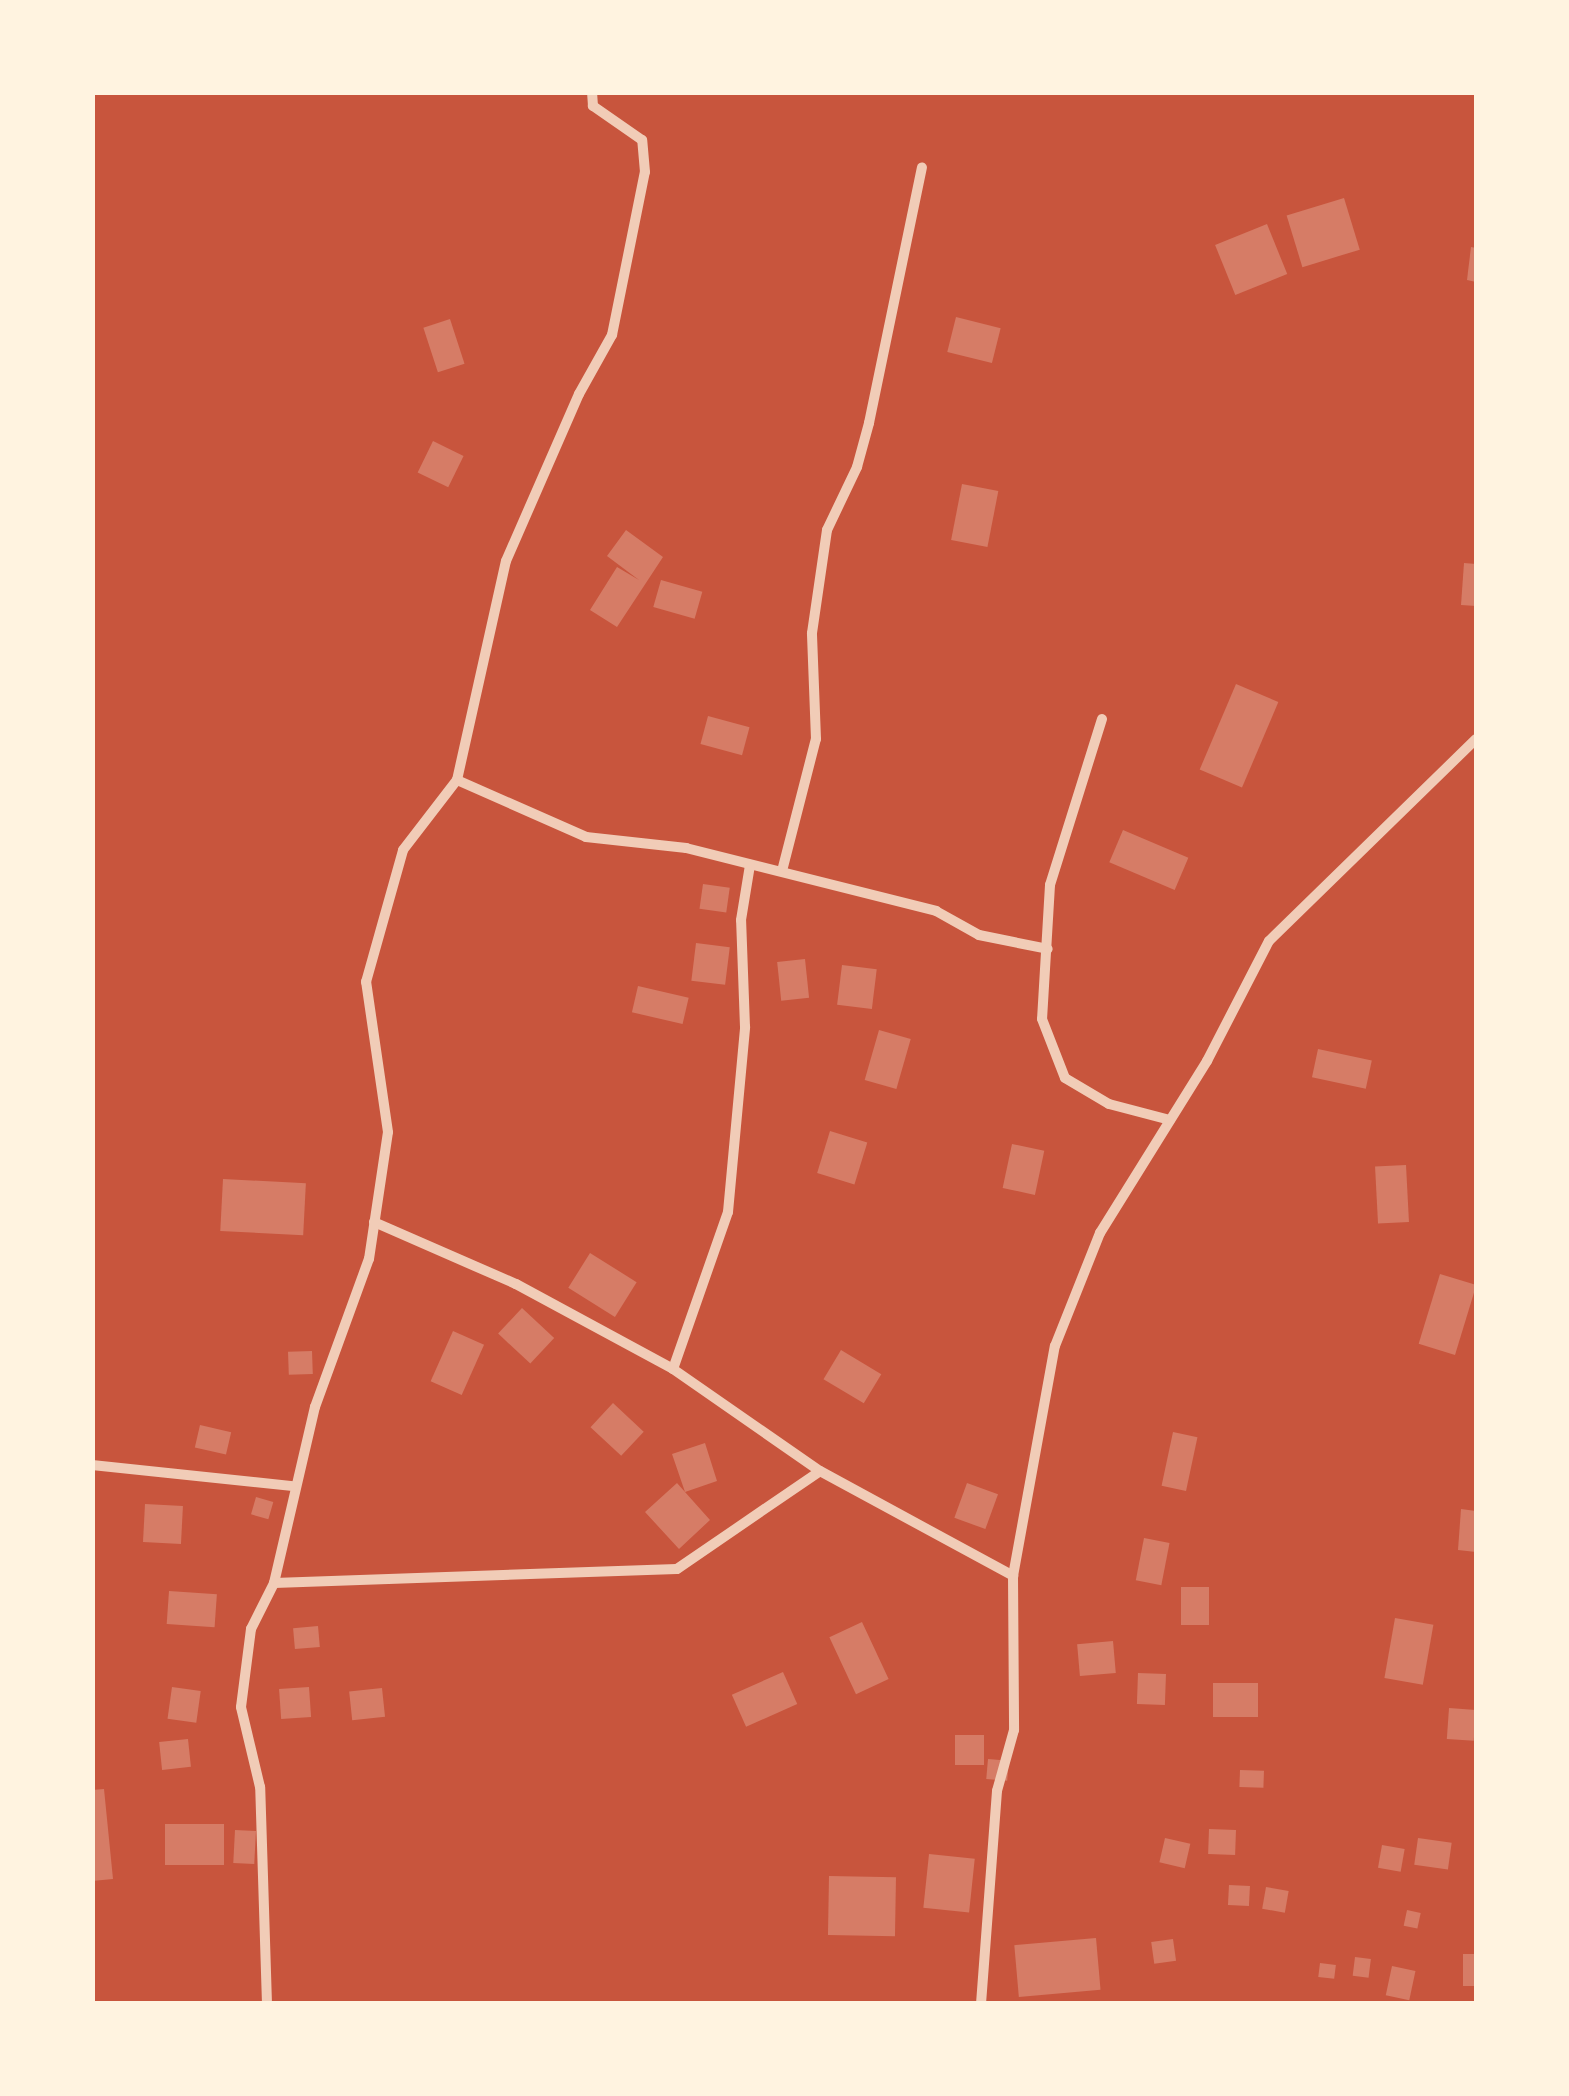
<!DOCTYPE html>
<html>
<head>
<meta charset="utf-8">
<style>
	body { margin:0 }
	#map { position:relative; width:1569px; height:2096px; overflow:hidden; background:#c8553d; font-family:"Source Sans 3",sans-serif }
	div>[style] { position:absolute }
	.building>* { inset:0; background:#d67c66; transform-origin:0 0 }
	.minor>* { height:10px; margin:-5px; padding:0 5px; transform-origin:5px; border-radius:5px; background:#f1ccb7 }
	span { translate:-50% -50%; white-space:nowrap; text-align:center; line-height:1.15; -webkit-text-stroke:10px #fff3e0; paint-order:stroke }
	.frame { position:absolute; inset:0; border:95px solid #fff3e0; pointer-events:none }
</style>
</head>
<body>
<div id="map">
	<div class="building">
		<div style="left:1344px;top:198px;width:54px;height:60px;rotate:73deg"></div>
		<div style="left:1267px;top:224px;width:54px;height:56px;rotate:68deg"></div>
		<div style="clip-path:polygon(1471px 247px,1476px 248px,1476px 282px,1467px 280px)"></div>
		<div style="left:956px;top:317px;width:46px;height:36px;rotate:14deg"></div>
		<div style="left:450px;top:319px;width:47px;height:28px;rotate:72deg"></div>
		<div style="left:433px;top:441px;width:34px;height:35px;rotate:26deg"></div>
		<div style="left:962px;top:484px;width:37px;height:57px;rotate:11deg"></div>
		<div style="clip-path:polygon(626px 530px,663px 557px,617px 627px,590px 610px,617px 567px,639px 580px,607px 556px)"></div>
		<div style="clip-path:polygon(1464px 563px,1476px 564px,1476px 606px,1461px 605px)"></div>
		<div style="left:661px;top:580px;width:43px;height:28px;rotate:16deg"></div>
		<div style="left:1236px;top:684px;width:46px;height:93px;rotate:23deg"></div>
		<div style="left:708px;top:716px;width:43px;height:29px;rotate:15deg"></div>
		<div style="left:1123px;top:830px;width:71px;height:35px;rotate:23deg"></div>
		<div style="left:703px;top:884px;width:27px;height:25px;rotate:8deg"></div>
		<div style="left:696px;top:943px;width:34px;height:38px;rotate:7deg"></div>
		<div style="left:805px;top:959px;width:39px;height:28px;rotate:84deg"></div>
		<div style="left:842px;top:965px;width:35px;height:40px;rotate:7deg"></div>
		<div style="left:638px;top:986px;width:52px;height:27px;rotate:13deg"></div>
		<div style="left:879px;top:1030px;width:33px;height:52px;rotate:16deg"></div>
		<div style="left:1318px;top:1049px;width:55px;height:29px;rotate:12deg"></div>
		<div style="left:830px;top:1131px;width:39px;height:44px;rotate:17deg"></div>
		<div style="left:1012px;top:1144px;width:33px;height:45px;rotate:12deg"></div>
		<div style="left:1406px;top:1165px;width:57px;height:31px;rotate:87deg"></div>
		<div style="left:223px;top:1179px;width:83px;height:52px;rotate:3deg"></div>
		<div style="left:590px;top:1253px;width:55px;height:41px;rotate:32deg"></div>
		<div style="left:1440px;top:1274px;width:38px;height:73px;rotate:17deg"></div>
		<div style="left:522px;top:1308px;width:44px;height:35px;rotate:43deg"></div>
		<div style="left:453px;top:1331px;width:34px;height:55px;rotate:24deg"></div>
		<div style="left:841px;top:1350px;width:47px;height:34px;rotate:31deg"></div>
		<div style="left:312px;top:1351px;width:23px;height:24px;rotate:88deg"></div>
		<div style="left:613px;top:1403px;width:42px;height:33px;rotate:43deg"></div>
		<div style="left:200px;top:1425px;width:32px;height:23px;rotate:13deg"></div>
		<div style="left:1173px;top:1432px;width:25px;height:55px;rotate:12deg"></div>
		<div style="clip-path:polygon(705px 1443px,717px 1481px,685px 1492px,710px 1520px,679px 1549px,645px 1512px,677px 1483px,685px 1492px,672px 1454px)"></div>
		<div style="left:967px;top:1483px;width:33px;height:37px;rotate:20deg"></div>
		<div style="left:256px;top:1497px;width:18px;height:18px;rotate:16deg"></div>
		<div style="left:145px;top:1504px;width:38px;height:38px;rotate:3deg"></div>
		<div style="clip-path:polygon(1461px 1509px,1476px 1511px,1476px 1552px,1458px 1550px)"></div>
		<div style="left:1144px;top:1538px;width:26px;height:43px;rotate:11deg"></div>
		<div style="left:1181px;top:1587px;width:28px;height:38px"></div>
		<div style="left:169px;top:1591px;width:48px;height:33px;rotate:4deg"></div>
		<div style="left:1395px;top:1618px;width:39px;height:61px;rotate:10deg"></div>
		<div style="left:862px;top:1622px;width:63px;height:36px;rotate:65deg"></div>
		<div style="left:318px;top:1626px;width:21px;height:25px;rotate:85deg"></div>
		<div style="left:1113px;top:1641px;width:32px;height:36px;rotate:85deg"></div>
		<div style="left:783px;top:1672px;width:35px;height:56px;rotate:66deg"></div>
		<div style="left:1138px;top:1673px;width:28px;height:31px;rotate:2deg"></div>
		<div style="left:1213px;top:1683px;width:45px;height:34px"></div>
		<div style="left:172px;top:1687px;width:29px;height:32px;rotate:8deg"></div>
		<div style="left:309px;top:1687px;width:30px;height:30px;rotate:86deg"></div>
		<div style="left:382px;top:1688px;width:29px;height:33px;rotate:84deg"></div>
		<div style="left:1449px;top:1708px;width:27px;height:31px;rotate:4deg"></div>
		<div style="left:955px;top:1735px;width:29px;height:30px"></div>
		<div style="left:188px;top:1739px;width:28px;height:29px;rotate:84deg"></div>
		<div style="left:988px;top:1759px;width:21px;height:20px;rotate:5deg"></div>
		<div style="left:1240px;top:1770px;width:24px;height:17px;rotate:2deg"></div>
		<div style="clip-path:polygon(104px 1789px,113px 1879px,92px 1881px,92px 1790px)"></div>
		<div style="left:165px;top:1824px;width:59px;height:41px"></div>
		<div style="left:1209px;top:1829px;width:27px;height:25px;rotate:2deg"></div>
		<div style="left:235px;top:1830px;width:21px;height:33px;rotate:3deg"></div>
		<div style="left:1165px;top:1838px;width:26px;height:25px;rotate:13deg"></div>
		<div style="left:1418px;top:1838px;width:34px;height:27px;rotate:8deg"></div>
		<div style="left:1382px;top:1845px;width:23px;height:23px;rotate:10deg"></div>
		<div style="left:929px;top:1854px;width:46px;height:54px;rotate:6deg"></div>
		<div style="left:829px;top:1876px;width:67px;height:59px;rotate:1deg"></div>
		<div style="left:1229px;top:1885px;width:21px;height:20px;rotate:3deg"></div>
		<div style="left:1266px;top:1887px;width:23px;height:22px;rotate:10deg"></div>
		<div style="left:1407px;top:1910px;width:14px;height:16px;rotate:12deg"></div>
		<div style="left:1096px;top:1938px;width:52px;height:82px;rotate:85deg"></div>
		<div style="left:1173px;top:1939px;width:22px;height:22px;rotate:82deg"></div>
		<div style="left:1463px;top:1954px;width:13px;height:32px"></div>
		<div style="left:1355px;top:1957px;width:16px;height:19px;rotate:7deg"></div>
		<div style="left:1320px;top:1963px;width:16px;height:14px;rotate:7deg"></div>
		<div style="left:1392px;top:1966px;width:24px;height:30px;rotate:12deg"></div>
	</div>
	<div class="minor">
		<div style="left:1102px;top:719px;width:174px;rotate:107.4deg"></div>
		<div style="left:1050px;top:885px;width:134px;rotate:93.4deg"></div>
		<div style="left:1042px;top:1019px;width:63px;rotate:68.7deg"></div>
		<div style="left:1065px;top:1078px;width:51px;rotate:30.6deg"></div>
		<div style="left:1109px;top:1104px;width:63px;rotate:14.7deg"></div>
		<div style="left:457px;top:780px;width:141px;rotate:23.8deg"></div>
		<div style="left:586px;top:837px;width:101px;rotate:6.3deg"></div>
		<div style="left:686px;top:848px;width:258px;rotate:14.1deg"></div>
		<div style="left:936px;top:911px;width:49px;rotate:29.2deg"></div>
		<div style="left:979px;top:935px;width:70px;rotate:11.5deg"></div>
		<div style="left:782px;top:871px;width:136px;rotate:-75.6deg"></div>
		<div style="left:816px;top:739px;width:106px;rotate:-92.2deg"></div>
		<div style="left:812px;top:633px;width:104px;rotate:-81.7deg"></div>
		<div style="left:827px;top:530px;width:70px;rotate:-64.5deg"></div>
		<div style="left:857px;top:467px;width:46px;rotate:-74.7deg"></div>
		<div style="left:869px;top:423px;width:261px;rotate:-78.3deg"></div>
		<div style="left:374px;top:1222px;width:155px;rotate:23.6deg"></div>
		<div style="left:516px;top:1284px;width:179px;rotate:28.4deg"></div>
		<div style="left:673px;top:1369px;width:179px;rotate:34.8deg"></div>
		<div style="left:820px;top:1471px;width:220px;rotate:28.5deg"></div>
		<div style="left:1013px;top:1576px;width:154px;rotate:89.6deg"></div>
		<div style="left:1014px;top:1730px;width:63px;rotate:105.6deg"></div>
		<div style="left:997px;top:1791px;width:214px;rotate:94.3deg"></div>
		<div style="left:673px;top:1369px;width:166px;rotate:-70.7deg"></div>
		<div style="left:728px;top:1212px;width:186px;rotate:-84.7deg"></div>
		<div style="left:745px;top:1027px;width:107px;rotate:-92.1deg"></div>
		<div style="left:741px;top:920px;width:56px;rotate:-80.7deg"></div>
		<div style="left:92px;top:1465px;width:202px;rotate:6deg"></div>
		<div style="left:1013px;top:1576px;width:234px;rotate:-79.7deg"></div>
		<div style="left:1055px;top:1346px;width:122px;rotate:-68.3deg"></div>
		<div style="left:1100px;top:1233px;width:203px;rotate:-58.1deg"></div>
		<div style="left:1207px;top:1061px;width:135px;rotate:-62.7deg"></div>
		<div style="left:1269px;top:941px;width:289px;rotate:-44.3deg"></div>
		<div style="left:274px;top:1583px;width:403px;rotate:-2deg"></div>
		<div style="left:677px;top:1569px;width:173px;rotate:-34.4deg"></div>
		<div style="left:267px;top:2004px;width:217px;rotate:-91.8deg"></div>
		<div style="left:260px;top:1787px;width:82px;rotate:-103.4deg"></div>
		<div style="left:241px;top:1707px;width:79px;rotate:-82.7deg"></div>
		<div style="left:251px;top:1629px;width:51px;rotate:-63.4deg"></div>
		<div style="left:274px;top:1583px;width:181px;rotate:-76.9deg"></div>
		<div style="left:315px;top:1407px;width:158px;rotate:-70deg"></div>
		<div style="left:369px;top:1259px;width:128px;rotate:-81.5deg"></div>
		<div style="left:388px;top:1132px;width:152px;rotate:-98.3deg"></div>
		<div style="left:366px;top:982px;width:137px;rotate:-74.3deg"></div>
		<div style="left:403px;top:850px;width:88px;rotate:-52.4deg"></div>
		<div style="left:457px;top:780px;width:224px;rotate:-77.4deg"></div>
		<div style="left:506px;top:561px;width:182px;rotate:-66.4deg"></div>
		<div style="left:579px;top:394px;width:68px;rotate:-60.8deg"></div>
		<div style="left:612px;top:335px;width:166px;rotate:-78.6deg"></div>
		<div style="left:645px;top:172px;width:32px;rotate:-95deg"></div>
		<div style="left:642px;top:140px;width:60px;rotate:-145.2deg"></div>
		<div style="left:593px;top:106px;width:14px;rotate:-94deg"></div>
	</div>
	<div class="frame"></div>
</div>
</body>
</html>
